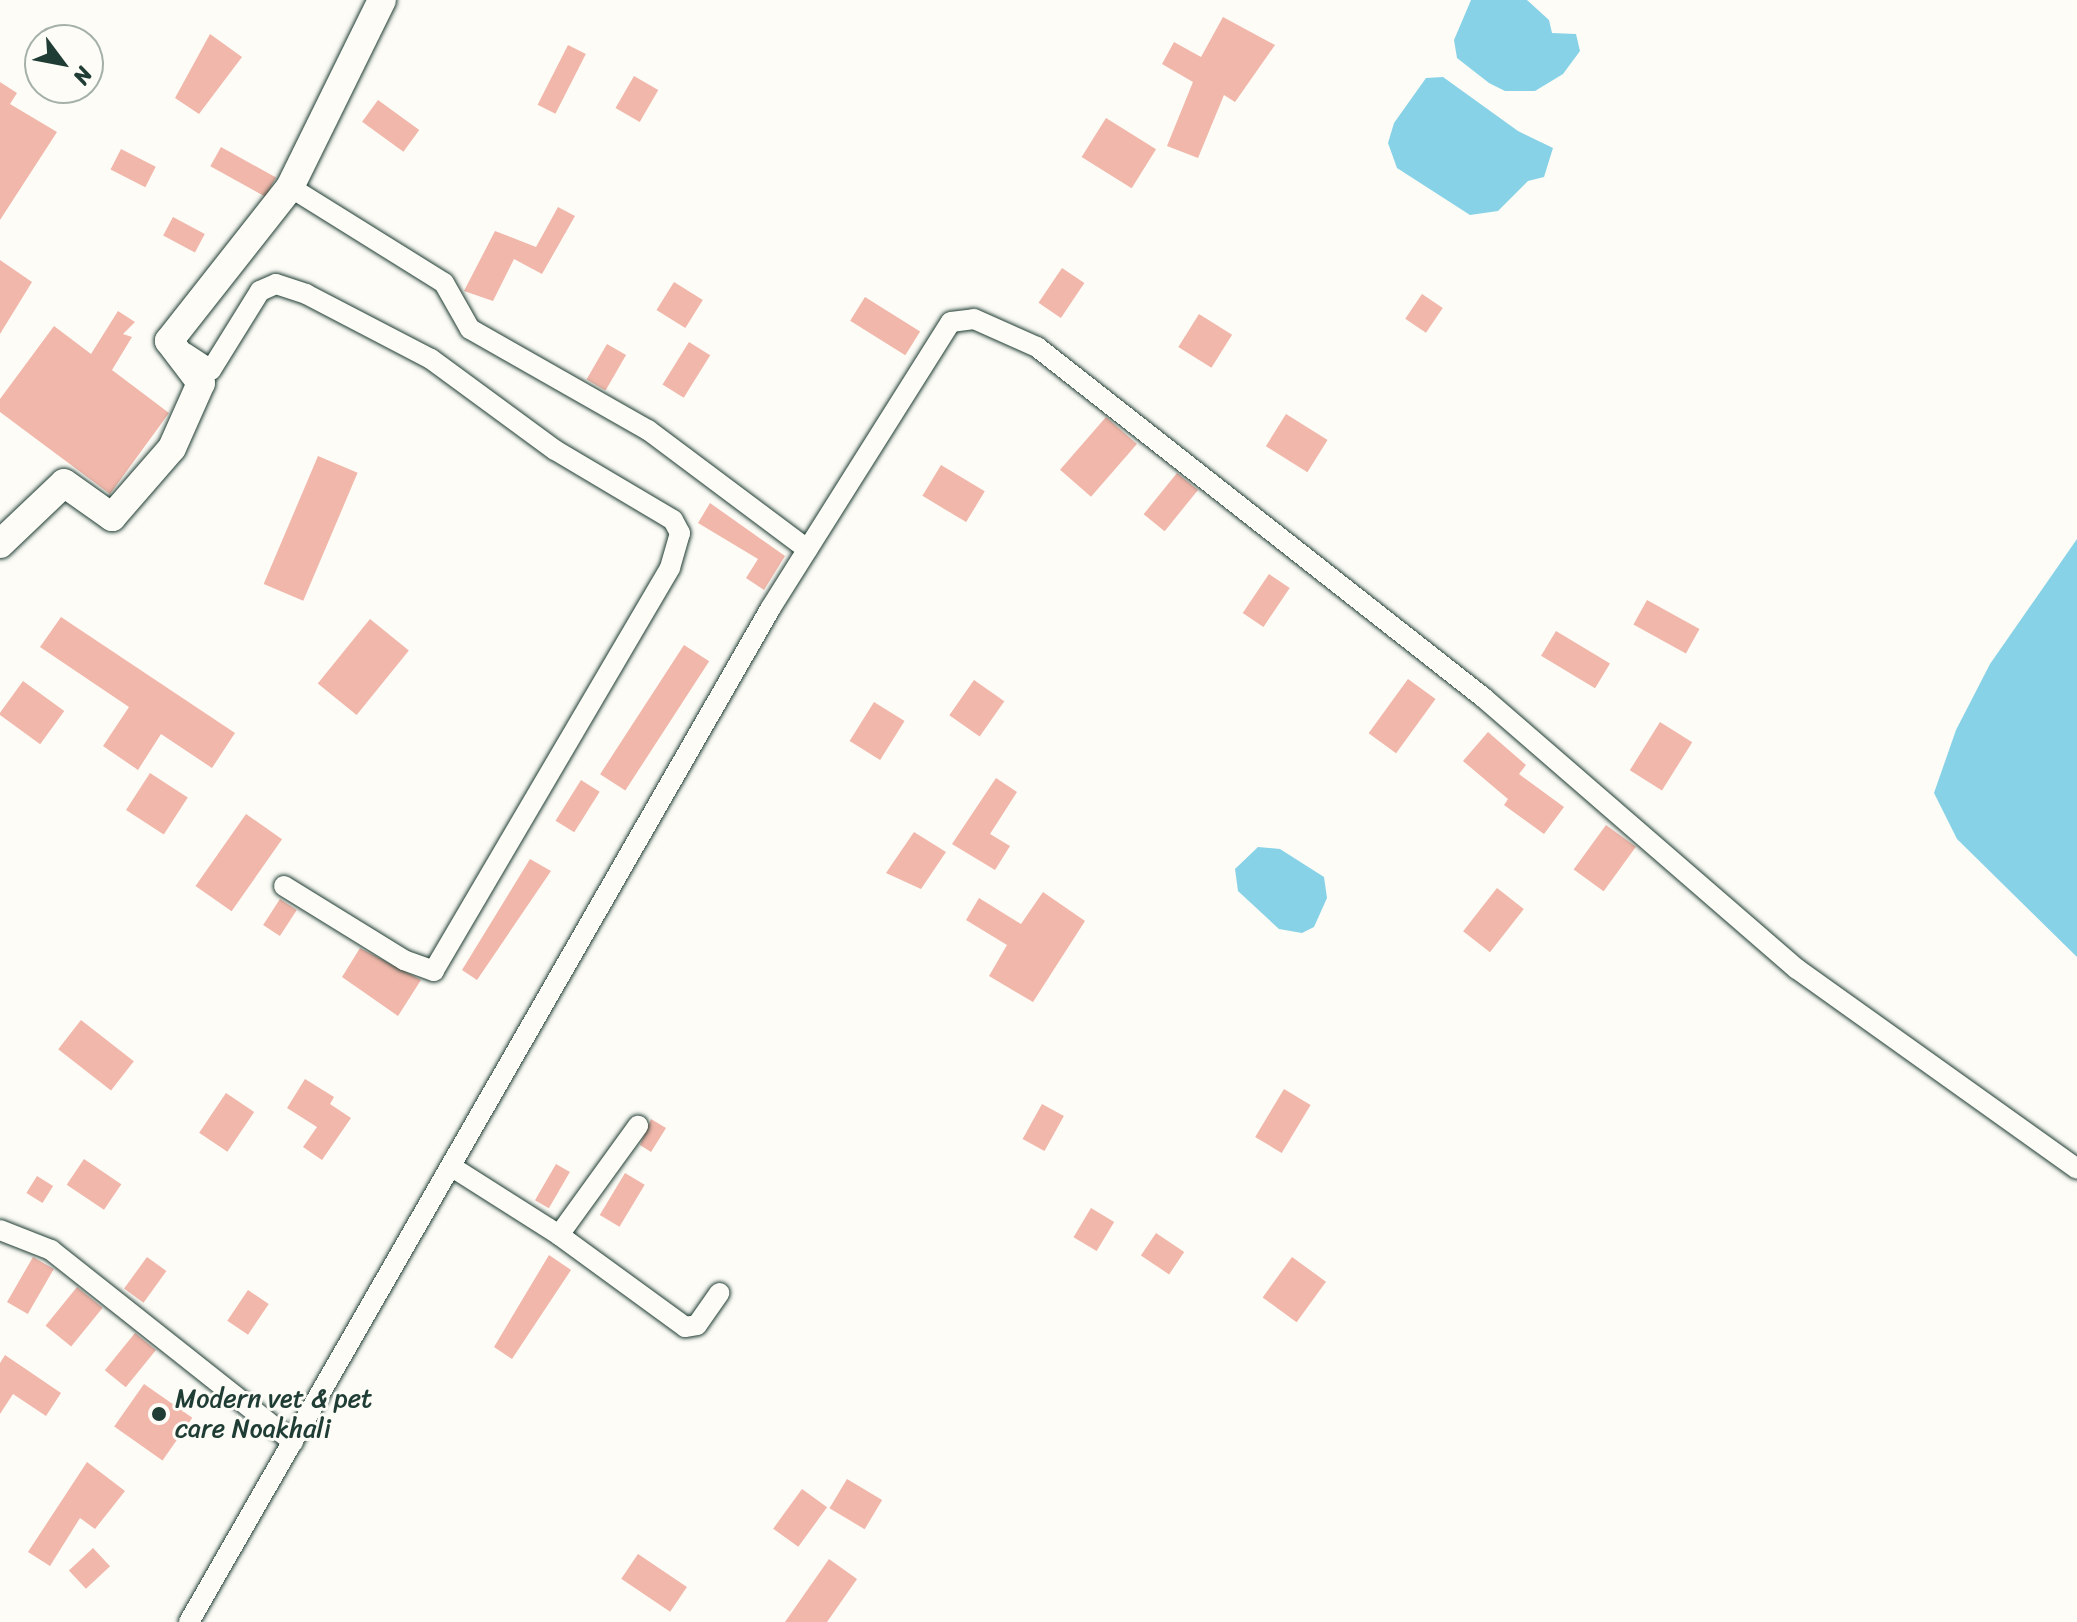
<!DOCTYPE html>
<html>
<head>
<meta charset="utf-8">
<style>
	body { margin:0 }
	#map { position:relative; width:2077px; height:1622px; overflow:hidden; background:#fdfcf7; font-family:Sriracha,sans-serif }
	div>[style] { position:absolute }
	.water>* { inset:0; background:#87d2e7 }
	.building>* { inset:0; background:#f1b7aa; transform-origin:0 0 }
	.roads { filter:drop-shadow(0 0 2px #1f3d34) drop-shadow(0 0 2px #1f3d34) }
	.street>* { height:20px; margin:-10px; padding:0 10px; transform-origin:10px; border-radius:10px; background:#fdfcf7 }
	.secondary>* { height:28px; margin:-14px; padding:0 14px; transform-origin:14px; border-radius:14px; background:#fdfcf7 }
	.dots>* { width:22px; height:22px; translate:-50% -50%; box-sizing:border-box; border:4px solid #fdfcf7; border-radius:50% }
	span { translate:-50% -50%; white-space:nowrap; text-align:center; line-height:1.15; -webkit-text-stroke:6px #fdfcf7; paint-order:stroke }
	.poi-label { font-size:26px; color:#1f3d34 }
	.left { translate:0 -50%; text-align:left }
	.north { position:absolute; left:24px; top:24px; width:80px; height:80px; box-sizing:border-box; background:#fdfcf7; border:2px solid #a4b0a9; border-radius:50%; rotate:122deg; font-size:22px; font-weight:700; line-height:32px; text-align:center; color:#1f3d34 }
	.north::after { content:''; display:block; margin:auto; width:28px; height:36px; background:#1f3d34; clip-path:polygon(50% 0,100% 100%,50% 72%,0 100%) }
</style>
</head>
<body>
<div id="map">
	<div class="water">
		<div style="clip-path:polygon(1471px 0,1527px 0,1549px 20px,1552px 33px,1576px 34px,1580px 51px,1563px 74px,1535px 91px,1505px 91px,1489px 83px,1457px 58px,1454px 40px)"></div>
		<div style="clip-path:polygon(1443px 77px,1518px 131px,1553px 148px,1544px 177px,1528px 181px,1498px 211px,1470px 215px,1397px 168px,1388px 143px,1394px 123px,1426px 78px)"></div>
		<div style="clip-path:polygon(2077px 539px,2077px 957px,1957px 839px,1934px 793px,1956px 730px,1990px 664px)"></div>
		<div style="clip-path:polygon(1258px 847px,1280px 849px,1324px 877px,1327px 898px,1314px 927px,1302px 933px,1279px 929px,1238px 891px,1235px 869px)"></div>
	</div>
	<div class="building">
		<div style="clip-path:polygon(1223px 17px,1275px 45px,1235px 102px,1224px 95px,1198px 158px,1167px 146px,1193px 82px,1162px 64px,1174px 42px,1201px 57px)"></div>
		<div style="clip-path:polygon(210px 34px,242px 57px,199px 114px,175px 98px)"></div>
		<div style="left:568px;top:45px;width:20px;height:67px;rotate:27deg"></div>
		<div style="left:634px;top:76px;width:28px;height:37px;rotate:30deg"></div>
		<div style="clip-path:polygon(0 82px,17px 93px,10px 104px,57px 132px,0 220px)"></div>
		<div style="left:378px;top:100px;width:51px;height:27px;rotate:36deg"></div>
		<div style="left:1106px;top:118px;width:59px;height:46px;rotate:32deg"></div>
		<div style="left:221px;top:147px;width:63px;height:22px;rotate:29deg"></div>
		<div style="left:121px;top:149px;width:39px;height:23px;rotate:27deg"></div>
		<div style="clip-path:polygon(558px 207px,575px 216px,542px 274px,514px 259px,493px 301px,464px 291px,495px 231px,536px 247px)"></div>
		<div style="left:173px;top:217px;width:36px;height:21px;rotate:28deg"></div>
		<div style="clip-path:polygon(0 260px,32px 282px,0 334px)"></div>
		<div style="left:1062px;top:268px;width:27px;height:42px;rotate:34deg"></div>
		<div style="left:674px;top:282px;width:34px;height:33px;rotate:32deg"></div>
		<div style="left:1422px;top:294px;width:25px;height:30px;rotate:34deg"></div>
		<div style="left:865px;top:297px;width:65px;height:28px;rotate:32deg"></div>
		<div style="clip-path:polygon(118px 311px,135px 322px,123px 334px,132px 337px,112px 370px,169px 413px,110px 494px,0 412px,0 399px,54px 326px,91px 354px)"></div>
		<div style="left:1199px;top:314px;width:39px;height:39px;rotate:32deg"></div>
		<div style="left:689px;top:342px;width:25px;height:50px;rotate:32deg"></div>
		<div style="left:607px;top:344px;width:22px;height:41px;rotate:30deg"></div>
		<div style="left:1286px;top:414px;width:49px;height:38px;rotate:32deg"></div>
		<div style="left:1106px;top:417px;width:41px;height:70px;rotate:41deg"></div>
		<div style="left:318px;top:456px;width:43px;height:139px;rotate:23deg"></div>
		<div style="left:941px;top:465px;width:51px;height:36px;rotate:31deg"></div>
		<div style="left:1177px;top:473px;width:27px;height:53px;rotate:39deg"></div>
		<div style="clip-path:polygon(710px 503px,785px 556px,764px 590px,746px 578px,758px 559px,698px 523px)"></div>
		<div style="left:1269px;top:574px;width:25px;height:47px;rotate:34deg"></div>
		<div style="left:1647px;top:600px;width:60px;height:28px;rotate:29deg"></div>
		<div style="clip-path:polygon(61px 617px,235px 733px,212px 768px,161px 734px,138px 770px,103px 746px,129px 707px,40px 647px)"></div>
		<div style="left:370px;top:619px;width:50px;height:83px;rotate:39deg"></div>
		<div style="left:1556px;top:631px;width:63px;height:29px;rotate:31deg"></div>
		<div style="left:684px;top:645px;width:30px;height:154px;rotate:33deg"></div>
		<div style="left:1408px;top:679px;width:34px;height:67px;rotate:36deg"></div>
		<div style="left:974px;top:680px;width:37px;height:43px;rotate:35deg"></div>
		<div style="left:23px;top:681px;width:51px;height:41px;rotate:36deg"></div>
		<div style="left:874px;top:702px;width:36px;height:46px;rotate:32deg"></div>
		<div style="left:1660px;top:722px;width:38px;height:57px;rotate:32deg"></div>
		<div style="clip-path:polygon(1488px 732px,1526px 765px,1519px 774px,1564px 807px,1544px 834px,1504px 805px,1508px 799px,1463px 761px)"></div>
		<div style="left:150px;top:773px;width:45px;height:44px;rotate:33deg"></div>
		<div style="clip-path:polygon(996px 778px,1017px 792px,990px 834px,1010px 846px,995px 870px,952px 844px)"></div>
		<div style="left:581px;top:780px;width:22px;height:48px;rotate:32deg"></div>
		<div style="left:246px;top:814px;width:44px;height:88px;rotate:35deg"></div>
		<div style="left:1606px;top:825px;width:37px;height:55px;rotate:36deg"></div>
		<div style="clip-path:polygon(914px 832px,946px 852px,921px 889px,886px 873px)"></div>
		<div style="clip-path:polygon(530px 859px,551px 871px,477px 980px,462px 970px)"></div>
		<div style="left:1497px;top:888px;width:34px;height:55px;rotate:38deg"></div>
		<div style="clip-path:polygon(1043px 892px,1085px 921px,1033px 1002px,989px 976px,1007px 945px,966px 920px,979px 898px,1021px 924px)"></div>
		<div style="left:280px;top:899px;width:20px;height:31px;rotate:33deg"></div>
		<div style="clip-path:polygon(360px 948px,421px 980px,398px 1016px,342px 977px)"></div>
		<div style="left:81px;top:1020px;width:67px;height:37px;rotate:38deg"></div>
		<div style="clip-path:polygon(305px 1079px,334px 1097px,330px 1104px,351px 1118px,322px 1160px,303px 1147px,317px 1127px,287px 1108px)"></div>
		<div style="left:1284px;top:1089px;width:31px;height:56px;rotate:31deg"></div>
		<div style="left:226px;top:1093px;width:34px;height:48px;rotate:34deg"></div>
		<div style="left:1042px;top:1104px;width:25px;height:40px;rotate:29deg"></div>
		<div style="clip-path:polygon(651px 1119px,666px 1128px,651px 1152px,640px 1145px)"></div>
		<div style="left:84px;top:1159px;width:45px;height:31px;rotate:34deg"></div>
		<div style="left:556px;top:1164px;width:16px;height:42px;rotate:30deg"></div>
		<div style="left:625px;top:1173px;width:23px;height:49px;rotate:31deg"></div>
		<div style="left:37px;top:1176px;width:19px;height:20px;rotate:32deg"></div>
		<div style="left:1091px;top:1208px;width:27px;height:34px;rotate:31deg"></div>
		<div style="left:1156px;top:1233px;width:34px;height:27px;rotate:34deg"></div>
		<div style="clip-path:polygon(549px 1255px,571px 1270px,512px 1359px,494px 1347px)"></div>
		<div style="left:33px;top:1257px;width:24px;height:52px;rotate:30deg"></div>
		<div style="left:147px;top:1257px;width:24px;height:39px;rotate:36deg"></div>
		<div style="left:1292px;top:1257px;width:42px;height:50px;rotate:36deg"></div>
		<div style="left:77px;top:1287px;width:33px;height:50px;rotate:39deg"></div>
		<div style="left:248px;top:1290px;width:25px;height:37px;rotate:34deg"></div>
		<div style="left:135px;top:1333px;width:27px;height:48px;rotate:39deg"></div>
		<div style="clip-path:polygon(5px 1355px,61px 1393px,46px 1416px,13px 1394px,0 1414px,0 1363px)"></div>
		<div style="left:144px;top:1384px;width:59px;height:52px;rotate:35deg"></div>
		<div style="clip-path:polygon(87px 1462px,125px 1491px,95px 1529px,80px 1518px,50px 1566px,28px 1552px)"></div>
		<div style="left:847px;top:1479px;width:41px;height:34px;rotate:31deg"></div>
		<div style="left:802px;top:1489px;width:31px;height:49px;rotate:36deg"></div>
		<div style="left:93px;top:1548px;width:25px;height:33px;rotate:47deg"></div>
		<div style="left:638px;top:1554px;width:59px;height:30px;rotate:34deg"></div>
		<div style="clip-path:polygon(829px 1559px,857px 1579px,827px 1622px,785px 1622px)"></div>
	</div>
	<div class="roads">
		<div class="street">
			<div style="left:290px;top:187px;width:181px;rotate:31.9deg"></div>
			<div style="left:444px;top:283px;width:53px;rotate:60.5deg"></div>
			<div style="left:470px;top:329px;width:205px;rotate:29.6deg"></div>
			<div style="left:648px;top:430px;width:199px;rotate:36.8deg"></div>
			<div style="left:185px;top:353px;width:31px;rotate:33deg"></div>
			<div style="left:211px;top:370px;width:93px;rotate:-58.2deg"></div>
			<div style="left:260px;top:291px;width:17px;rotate:-24deg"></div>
			<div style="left:276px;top:284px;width:32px;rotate:18deg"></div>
			<div style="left:306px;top:294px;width:141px;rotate:27.5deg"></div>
			<div style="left:431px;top:359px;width:154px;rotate:36.3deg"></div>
			<div style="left:555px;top:450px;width:137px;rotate:30.7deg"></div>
			<div style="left:673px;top:520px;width:15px;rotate:62deg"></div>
			<div style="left:680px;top:533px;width:36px;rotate:106deg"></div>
			<div style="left:670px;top:568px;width:467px;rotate:120.4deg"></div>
			<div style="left:434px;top:971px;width:32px;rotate:-160deg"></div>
			<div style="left:404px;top:960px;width:141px;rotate:-148.3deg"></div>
			<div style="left:452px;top:1167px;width:127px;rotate:32.4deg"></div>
			<div style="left:559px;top:1235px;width:156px;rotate:36.1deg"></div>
			<div style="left:685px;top:1327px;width:12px;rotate:-9deg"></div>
			<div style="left:697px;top:1325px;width:39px;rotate:-55deg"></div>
			<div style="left:0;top:1230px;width:55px;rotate:21.4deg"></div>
			<div style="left:51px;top:1250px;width:309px;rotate:38.4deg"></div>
			<div style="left:559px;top:1235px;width:135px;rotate:-54.1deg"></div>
			<div style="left:189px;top:1622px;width:1168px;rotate:-60.16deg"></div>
			<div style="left:770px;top:609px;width:339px;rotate:-57.8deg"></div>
			<div style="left:951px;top:322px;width:23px;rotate:-7deg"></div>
			<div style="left:974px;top:319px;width:69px;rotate:24deg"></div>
			<div style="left:1037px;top:347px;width:568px;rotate:38.14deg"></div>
			<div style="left:1484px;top:698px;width:414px;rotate:40.9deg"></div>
			<div style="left:1797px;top:969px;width:344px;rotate:35.5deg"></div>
		</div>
		<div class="secondary">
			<div style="left:0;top:544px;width:88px;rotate:-43.6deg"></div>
			<div style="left:64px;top:483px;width:59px;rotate:35.3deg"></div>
			<div style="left:112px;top:517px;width:91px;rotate:-49deg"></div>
			<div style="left:172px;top:448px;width:71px;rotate:-66deg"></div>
			<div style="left:201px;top:383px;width:53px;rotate:-127.3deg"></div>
			<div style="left:169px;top:341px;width:196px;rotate:-51.8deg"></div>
			<div style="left:290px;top:187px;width:208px;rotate:-63.8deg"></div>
		</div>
	</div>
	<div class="dots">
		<div style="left:159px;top:1414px;background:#1f3d34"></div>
	</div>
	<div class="poi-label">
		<span class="left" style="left:175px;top:1414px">Modern vet &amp; pet<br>care Noakhali</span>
	</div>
	<div class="north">N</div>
</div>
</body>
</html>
